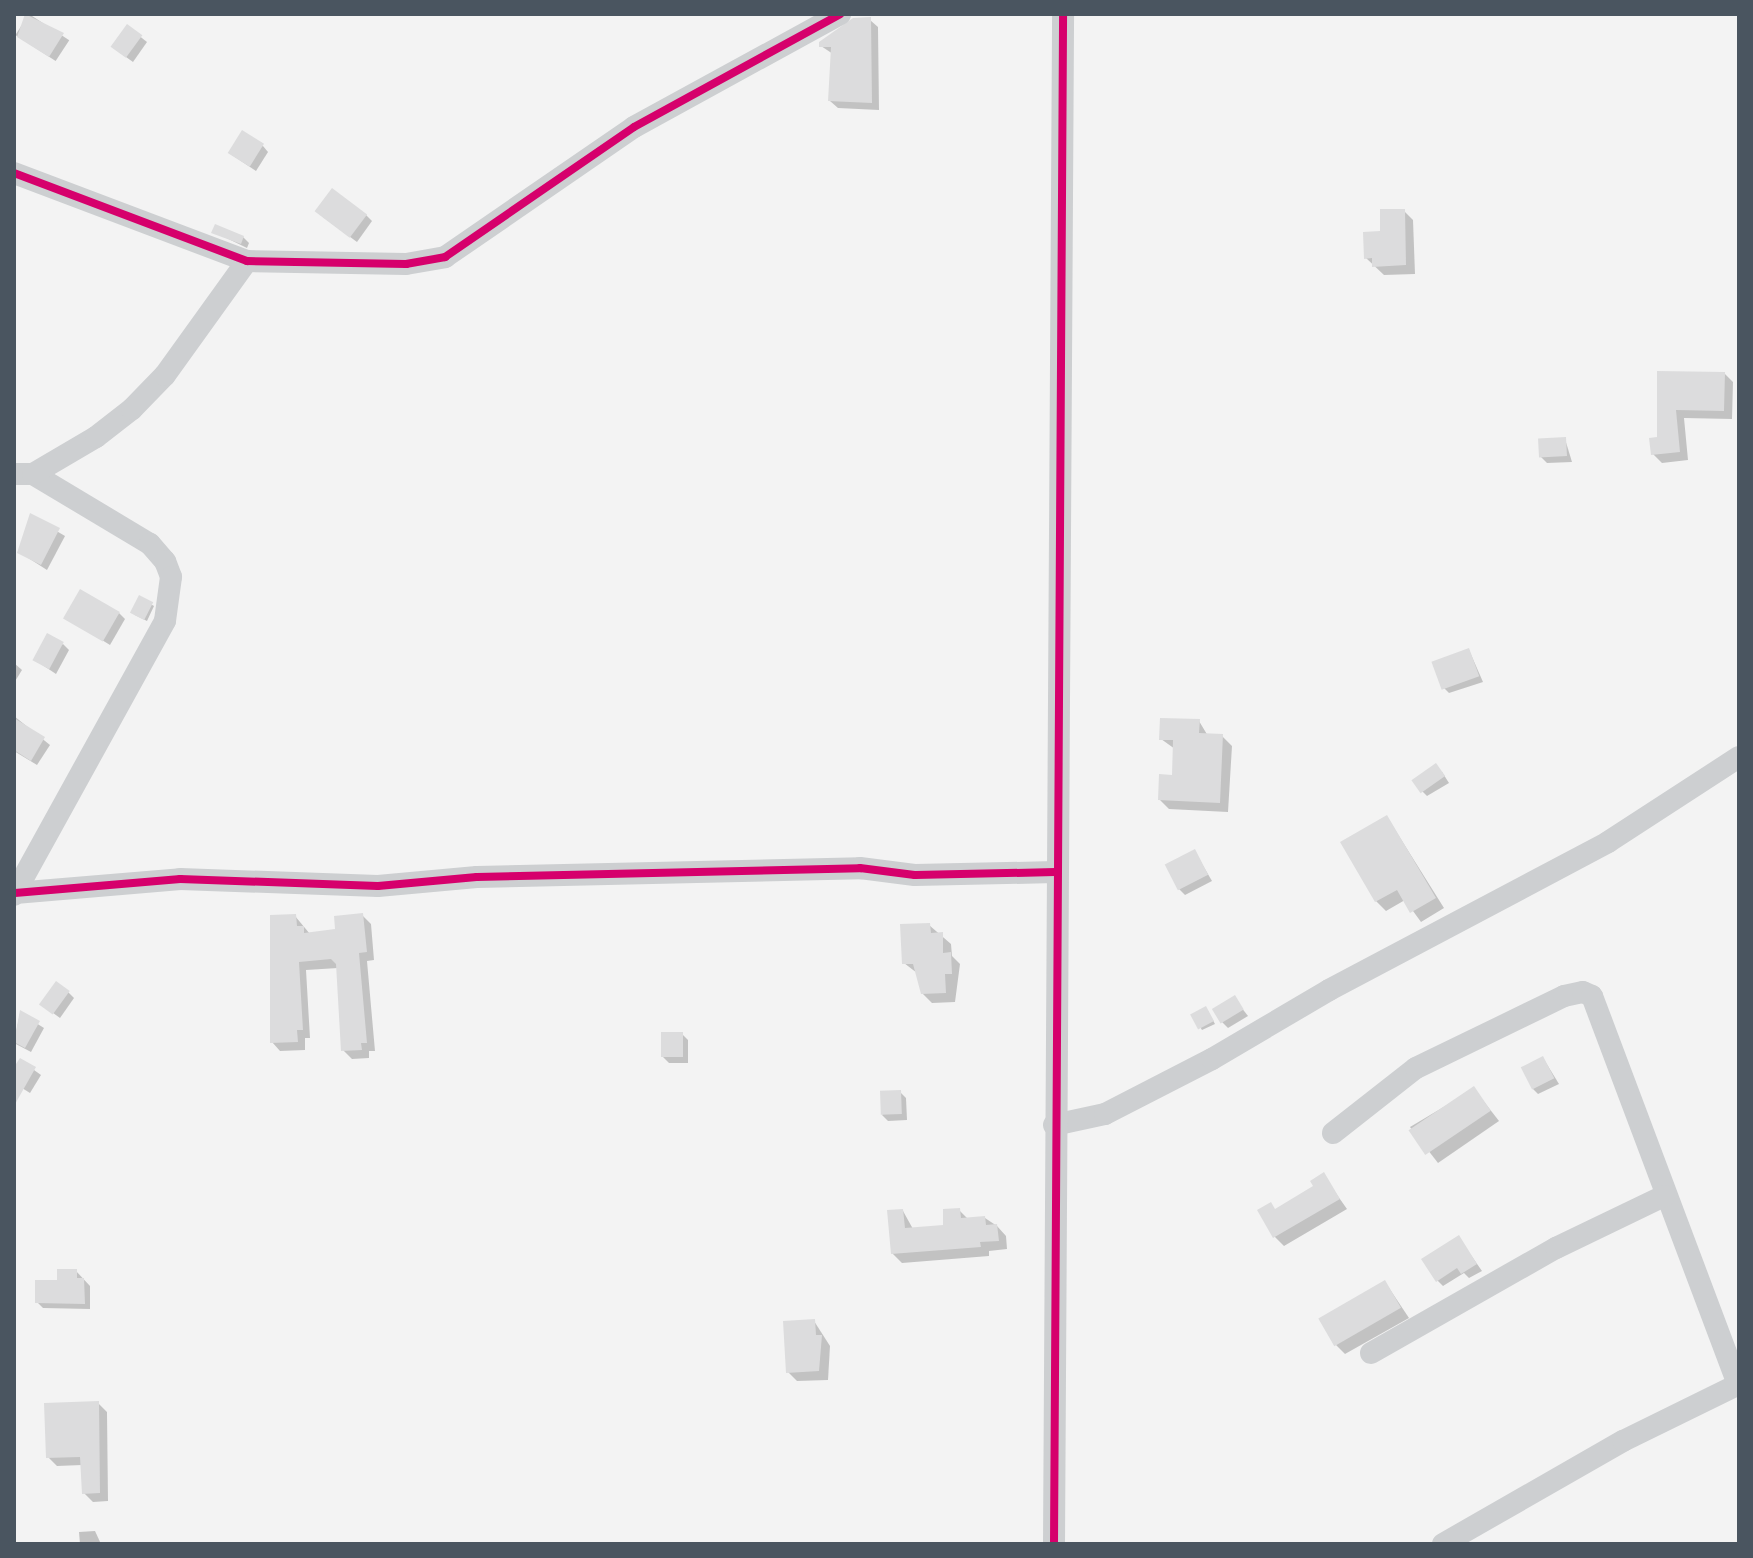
<!DOCTYPE html>
<html>
<head>
<meta charset="utf-8">
<style>
	body { margin:0 }
	#map { position:relative; width:1753px; height:1558px; overflow:hidden; background:#f3f3f3; font-family:Poppins,sans-serif }
	div>[style] { position:absolute }
	.shadow>* { inset:0; background:#0003; transform-origin:0 0 }
	.building>* { inset:0; background:#dcdcdd; transform-origin:0 0 }
	.minor>* { height:22px; margin:-11px; padding:0 11px; transform-origin:11px; border-radius:11px; background:#cdcfd1 }
	.cycleway>* { height:8px; margin:-4px; padding:0 4px; transform-origin:4px; border-radius:4px; background:#d6006c }
	span { translate:-50% -50%; white-space:nowrap; text-align:center; line-height:1.15; -webkit-text-stroke:7px #fff; paint-order:stroke }
	.frame { position:absolute; inset:0; border:16px solid #4a5560; pointer-events:none }
</style>
</head>
<body>
<div id="map">
	<div class="shadow">
		<div style="left:29px;top:14px;width:48px;height:25px;rotate:33deg"></div>
		<div style="clip-path:polygon(870px 20px,878px 27px,879px 110px,838px 108px,830px 101px,833px 54px,821px 46px)"></div>
		<div style="clip-path:polygon(128px 27px,147px 42px,133px 62px,119px 52px)"></div>
		<div style="clip-path:polygon(263px 146px,268px 152px,256px 171px,229px 153px)"></div>
		<div style="clip-path:polygon(1404px 211px,1413px 220px,1415px 274px,1384px 275px,1366px 258px)"></div>
		<div style="clip-path:polygon(366px 215px,372px 221px,357px 242px,323px 217px)"></div>
		<div style="clip-path:polygon(214px 232px,243px 237px,249px 243px,247px 248px)"></div>
		<div style="clip-path:polygon(1659px 373px,1724px 373px,1733px 382px,1732px 419px,1684px 418px,1688px 460px,1662px 463px,1653px 454px,1658px 439px)"></div>
		<div style="clip-path:polygon(1565px 439px,1572px 462px,1547px 463px,1541px 457px)"></div>
		<div style="clip-path:polygon(31px 516px,65px 536px,47px 570px,19px 552px)"></div>
		<div style="clip-path:polygon(140px 598px,154px 606px,147px 621px,135px 615px)"></div>
		<div style="clip-path:polygon(119px 613px,125px 619px,110px 645px,66px 618px)"></div>
		<div style="clip-path:polygon(63px 644px,69px 650px,56px 674px,35px 660px)"></div>
		<div style="clip-path:polygon(1469px 650px,1483px 682px,1449px 693px,1443px 687px)"></div>
		<div style="clip-path:polygon(14px 663px,22px 670px,14px 683px)"></div>
		<div style="clip-path:polygon(14px 716px,50px 745px,37px 765px,14px 751px)"></div>
		<div style="clip-path:polygon(1199px 721px,1208px 736px,1222px 736px,1232px 746px,1228px 812px,1169px 809px,1160px 800px,1174px 777px,1175px 749px,1161px 739px)"></div>
		<div style="clip-path:polygon(1442px 772px,1449px 783px,1427px 796px,1422px 791px)"></div>
		<div style="clip-path:polygon(1387px 817px,1444px 908px,1421px 922px,1405px 900px,1386px 911px,1376px 901px)"></div>
		<div style="clip-path:polygon(1195px 852px,1212px 881px,1185px 895px,1179px 889px)"></div>
		<div style="clip-path:polygon(362px 915px,371px 924px,374px 960px,367px 961px,375px 1051px,369px 1051px,369px 1058px,352px 1059px,343px 1050px,338px 968px,306px 970px,310px 1038px,305px 1038px,305px 1050px,280px 1051px,272px 1042px,295px 916px,310px 934px,338px 931px)"></div>
		<div style="clip-path:polygon(929px 925px,951px 944px,952px 956px,960px 964px,955px 1002px,932px 1003px,922px 993px,917px 973px,904px 963px)"></div>
		<div style="clip-path:polygon(68px 992px,74px 998px,60px 1018px,49px 1010px)"></div>
		<div style="clip-path:polygon(1234px 998px,1248px 1016px,1228px 1028px,1222px 1022px)"></div>
		<div style="clip-path:polygon(1208px 1011px,1215px 1024px,1202px 1030px,1193px 1015px)"></div>
		<div style="clip-path:polygon(20px 1013px,44px 1028px,31px 1052px,14px 1043px)"></div>
		<div style="clip-path:polygon(682px 1034px,688px 1040px,688px 1063px,669px 1063px,663px 1057px)"></div>
		<div style="clip-path:polygon(1543px 1058px,1559px 1084px,1538px 1094px,1532px 1088px)"></div>
		<div style="clip-path:polygon(20px 1060px,41px 1075px,30px 1093px,14px 1083px)"></div>
		<div style="clip-path:polygon(1474px 1089px,1499px 1121px,1438px 1163px,1410px 1127px)"></div>
		<div style="clip-path:polygon(900px 1092px,906px 1098px,907px 1120px,888px 1121px,882px 1115px)"></div>
		<div style="clip-path:polygon(1323px 1175px,1347px 1209px,1284px 1246px,1275px 1237px,1276px 1210px,1316px 1187px)"></div>
		<div style="clip-path:polygon(959px 1210px,968px 1219px,985px 1218px,997px 1226px,1006px 1236px,1007px 1249px,989px 1251px,989px 1256px,902px 1263px,892px 1253px,903px 1211px,913px 1229px,946px 1227px)"></div>
		<div style="clip-path:polygon(1459px 1238px,1482px 1271px,1469px 1278px,1464px 1273px,1443px 1286px,1437px 1280px)"></div>
		<div style="clip-path:polygon(76px 1271px,90px 1286px,90px 1309px,43px 1308px,37px 1302px)"></div>
		<div style="clip-path:polygon(1385px 1282px,1409px 1318px,1345px 1354px,1336px 1345px)"></div>
		<div style="clip-path:polygon(814px 1321px,830px 1346px,828px 1380px,797px 1381px,788px 1372px)"></div>
		<div style="clip-path:polygon(98px 1403px,107px 1412px,108px 1501px,93px 1502px,84px 1493px,82px 1465px,57px 1466px,48px 1457px)"></div>
		<div style="clip-path:polygon(95px 1531px,101px 1544px,80px 1544px,79px 1532px)"></div>
	</div>
	<div class="building">
		<div style="clip-path:polygon(25px 14px,64px 33px,49px 57px,17px 37px)"></div>
		<div style="clip-path:polygon(871px 17px,872px 103px,828px 101px,831px 47px,819px 47px,819px 42px,853px 18px)"></div>
		<div style="left:127px;top:24px;width:19px;height:28px;rotate:36deg"></div>
		<div style="left:242px;top:130px;width:26px;height:27px;rotate:32deg"></div>
		<div style="left:332px;top:188px;width:44px;height:29px;rotate:37deg"></div>
		<div style="clip-path:polygon(1380px 209px,1405px 209px,1406px 265px,1372px 267px,1372px 258px,1364px 259px,1363px 232px,1380px 231px)"></div>
		<div style="clip-path:polygon(215px 224px,244px 236px,241px 244px,211px 233px)"></div>
		<div style="clip-path:polygon(1657px 371px,1725px 372px,1724px 411px,1676px 410px,1680px 452px,1651px 455px,1649px 438px,1657px 437px)"></div>
		<div style="left:1566px;top:437px;width:19px;height:28px;rotate:87deg"></div>
		<div style="clip-path:polygon(30px 513px,60px 528px,41px 565px,17px 553px)"></div>
		<div style="left:80px;top:589px;width:46px;height:34px;rotate:30deg"></div>
		<div style="left:139px;top:595px;width:16px;height:20px;rotate:27deg"></div>
		<div style="left:47px;top:633px;width:19px;height:31px;rotate:28deg"></div>
		<div style="left:1469px;top:648px;width:30px;height:40px;rotate:70deg"></div>
		<div style="clip-path:polygon(14px 718px,45px 737px,31px 761px,14px 750px)"></div>
		<div style="clip-path:polygon(1160px 718px,1200px 719px,1199px 733px,1223px 734px,1220px 803px,1158px 800px,1159px 774px,1172px 775px,1173px 740px,1159px 740px)"></div>
		<div style="left:1436px;top:763px;width:16px;height:30px;rotate:55deg"></div>
		<div style="clip-path:polygon(1387px 815px,1436px 898px,1410px 913px,1397px 890px,1375px 902px,1340px 842px)"></div>
		<div style="left:1195px;top:849px;width:29px;height:34px;rotate:63deg"></div>
		<div style="clip-path:polygon(363px 913px,367px 952px,359px 953px,367px 1043px,361px 1043px,362px 1050px,341px 1051px,336px 964px,331px 959px,299px 962px,303px 1030px,297px 1030px,298px 1042px,270px 1043px,270px 915px,296px 914px,297px 926px,304px 926px,304px 933px,335px 929px,334px 916px)"></div>
		<div style="clip-path:polygon(930px 923px,931px 933px,943px 932px,943px 953px,951px 952px,952px 974px,945px 974px,946px 993px,921px 994px,913px 964px,902px 964px,900px 924px)"></div>
		<div style="left:56px;top:981px;width:17px;height:29px;rotate:36deg"></div>
		<div style="left:1235px;top:995px;width:17px;height:27px;rotate:59deg"></div>
		<div style="left:1206px;top:1006px;width:17px;height:18px;rotate:62deg"></div>
		<div style="clip-path:polygon(20px 1010px,40px 1021px,25px 1048px,14px 1042px)"></div>
		<div style="left:661px;top:1032px;width:22px;height:25px"></div>
		<div style="left:1543px;top:1056px;width:25px;height:25px;rotate:63deg"></div>
		<div style="clip-path:polygon(20px 1058px,36px 1067px,14px 1106px,14px 1067px)"></div>
		<div style="left:1474px;top:1086px;width:30px;height:79px;rotate:56deg"></div>
		<div style="left:901px;top:1090px;width:24px;height:21px;rotate:88deg"></div>
		<div style="clip-path:polygon(1324px 1172px,1340px 1199px,1273px 1238px,1257px 1210px,1271px 1202px,1275px 1209px,1313px 1186px,1310px 1181px)"></div>
		<div style="clip-path:polygon(960px 1208px,961px 1218px,985px 1216px,986px 1225px,997px 1224px,999px 1241px,980px 1242px,981px 1247px,891px 1254px,887px 1210px,903px 1209px,905px 1228px,943px 1225px,943px 1209px)"></div>
		<div style="clip-path:polygon(1459px 1235px,1477px 1264px,1461px 1274px,1457px 1268px,1436px 1282px,1421px 1259px)"></div>
		<div style="clip-path:polygon(57px 1269px,77px 1269px,77px 1278px,84px 1278px,85px 1304px,35px 1303px,35px 1280px,57px 1280px)"></div>
		<div style="left:1385px;top:1280px;width:32px;height:77px;rotate:60deg"></div>
		<div style="clip-path:polygon(815px 1319px,816px 1335px,822px 1335px,819px 1371px,786px 1373px,783px 1321px)"></div>
		<div style="clip-path:polygon(99px 1401px,100px 1493px,82px 1494px,80px 1457px,46px 1458px,44px 1403px)"></div>
	</div>
	<div class="minor">
		<div style="left:14px;top:173px;width:249px;rotate:20.7deg"></div>
		<div style="left:247px;top:261px;width:159px;rotate:1.1deg"></div>
		<div style="left:406px;top:264px;width:40px;rotate:-10deg"></div>
		<div style="left:445px;top:257px;width:229px;rotate:-34.5deg"></div>
		<div style="left:634px;top:127px;width:235px;rotate:-28.7deg"></div>
		<div style="left:14px;top:474px;width:19px"></div>
		<div style="left:33px;top:474px;width:136px;rotate:30.9deg"></div>
		<div style="left:150px;top:544px;width:23px;rotate:49deg"></div>
		<div style="left:165px;top:561px;width:17px;rotate:69deg"></div>
		<div style="left:171px;top:577px;width:44px;rotate:97.8deg"></div>
		<div style="left:165px;top:621px;width:313px;rotate:118.9deg"></div>
		<div style="left:33px;top:474px;width:73px;rotate:-30.4deg"></div>
		<div style="left:96px;top:437px;width:46px;rotate:-37.9deg"></div>
		<div style="left:132px;top:409px;width:47px;rotate:-45.9deg"></div>
		<div style="left:165px;top:375px;width:140px;rotate:-54.3deg"></div>
		<div style="left:15px;top:893px;width:166px;rotate:-4.8deg"></div>
		<div style="left:180px;top:879px;width:198px;rotate:2deg"></div>
		<div style="left:378px;top:886px;width:99px;rotate:-5.2deg"></div>
		<div style="left:477px;top:877px;width:383px;rotate:-1.3deg"></div>
		<div style="left:860px;top:868px;width:55px;rotate:7.3deg"></div>
		<div style="left:915px;top:875px;width:140px;rotate:-1.2deg"></div>
		<div style="left:1054px;top:1125px;width:52px;rotate:-12.2deg"></div>
		<div style="left:1105px;top:1114px;width:120px;rotate:-27.2deg"></div>
		<div style="left:1212px;top:1059px;width:136px;rotate:-30.5deg"></div>
		<div style="left:1329px;top:990px;width:316px;rotate:-27.9deg"></div>
		<div style="left:1608px;top:842px;width:156px;rotate:-33deg"></div>
		<div style="left:1333px;top:1133px;width:105px;rotate:-38.1deg"></div>
		<div style="left:1416px;top:1068px;width:165px;rotate:-25.9deg"></div>
		<div style="left:1564px;top:996px;width:19px;rotate:-12deg"></div>
		<div style="left:1583px;top:992px;width:10px;rotate:24deg"></div>
		<div style="left:1592px;top:996px;width:415px;rotate:69.4deg"></div>
		<div style="left:1371px;top:1353px;width:213px;rotate:-29.6deg"></div>
		<div style="left:1556px;top:1248px;width:120px;rotate:-25.7deg"></div>
		<div style="left:1054px;top:1544px;width:1530px;rotate:-89.66deg"></div>
		<div style="left:1443px;top:1544px;width:207px;rotate:-29.8deg"></div>
		<div style="left:1623px;top:1441px;width:129px;rotate:-26.2deg"></div>
	</div>
	<div class="cycleway">
		<div style="left:14px;top:173px;width:249px;rotate:20.7deg"></div>
		<div style="left:247px;top:261px;width:159px;rotate:1.1deg"></div>
		<div style="left:406px;top:264px;width:40px;rotate:-10deg"></div>
		<div style="left:445px;top:257px;width:229px;rotate:-34.5deg"></div>
		<div style="left:634px;top:127px;width:235px;rotate:-28.7deg"></div>
		<div style="left:15px;top:893px;width:166px;rotate:-4.8deg"></div>
		<div style="left:180px;top:879px;width:198px;rotate:2deg"></div>
		<div style="left:378px;top:886px;width:99px;rotate:-5.2deg"></div>
		<div style="left:477px;top:877px;width:383px;rotate:-1.3deg"></div>
		<div style="left:860px;top:868px;width:55px;rotate:7.3deg"></div>
		<div style="left:915px;top:875px;width:140px;rotate:-1.2deg"></div>
		<div style="left:1054px;top:1544px;width:1530px;rotate:-89.66deg"></div>
	</div>
	<div class="frame"></div>
</div>
</body>
</html>
